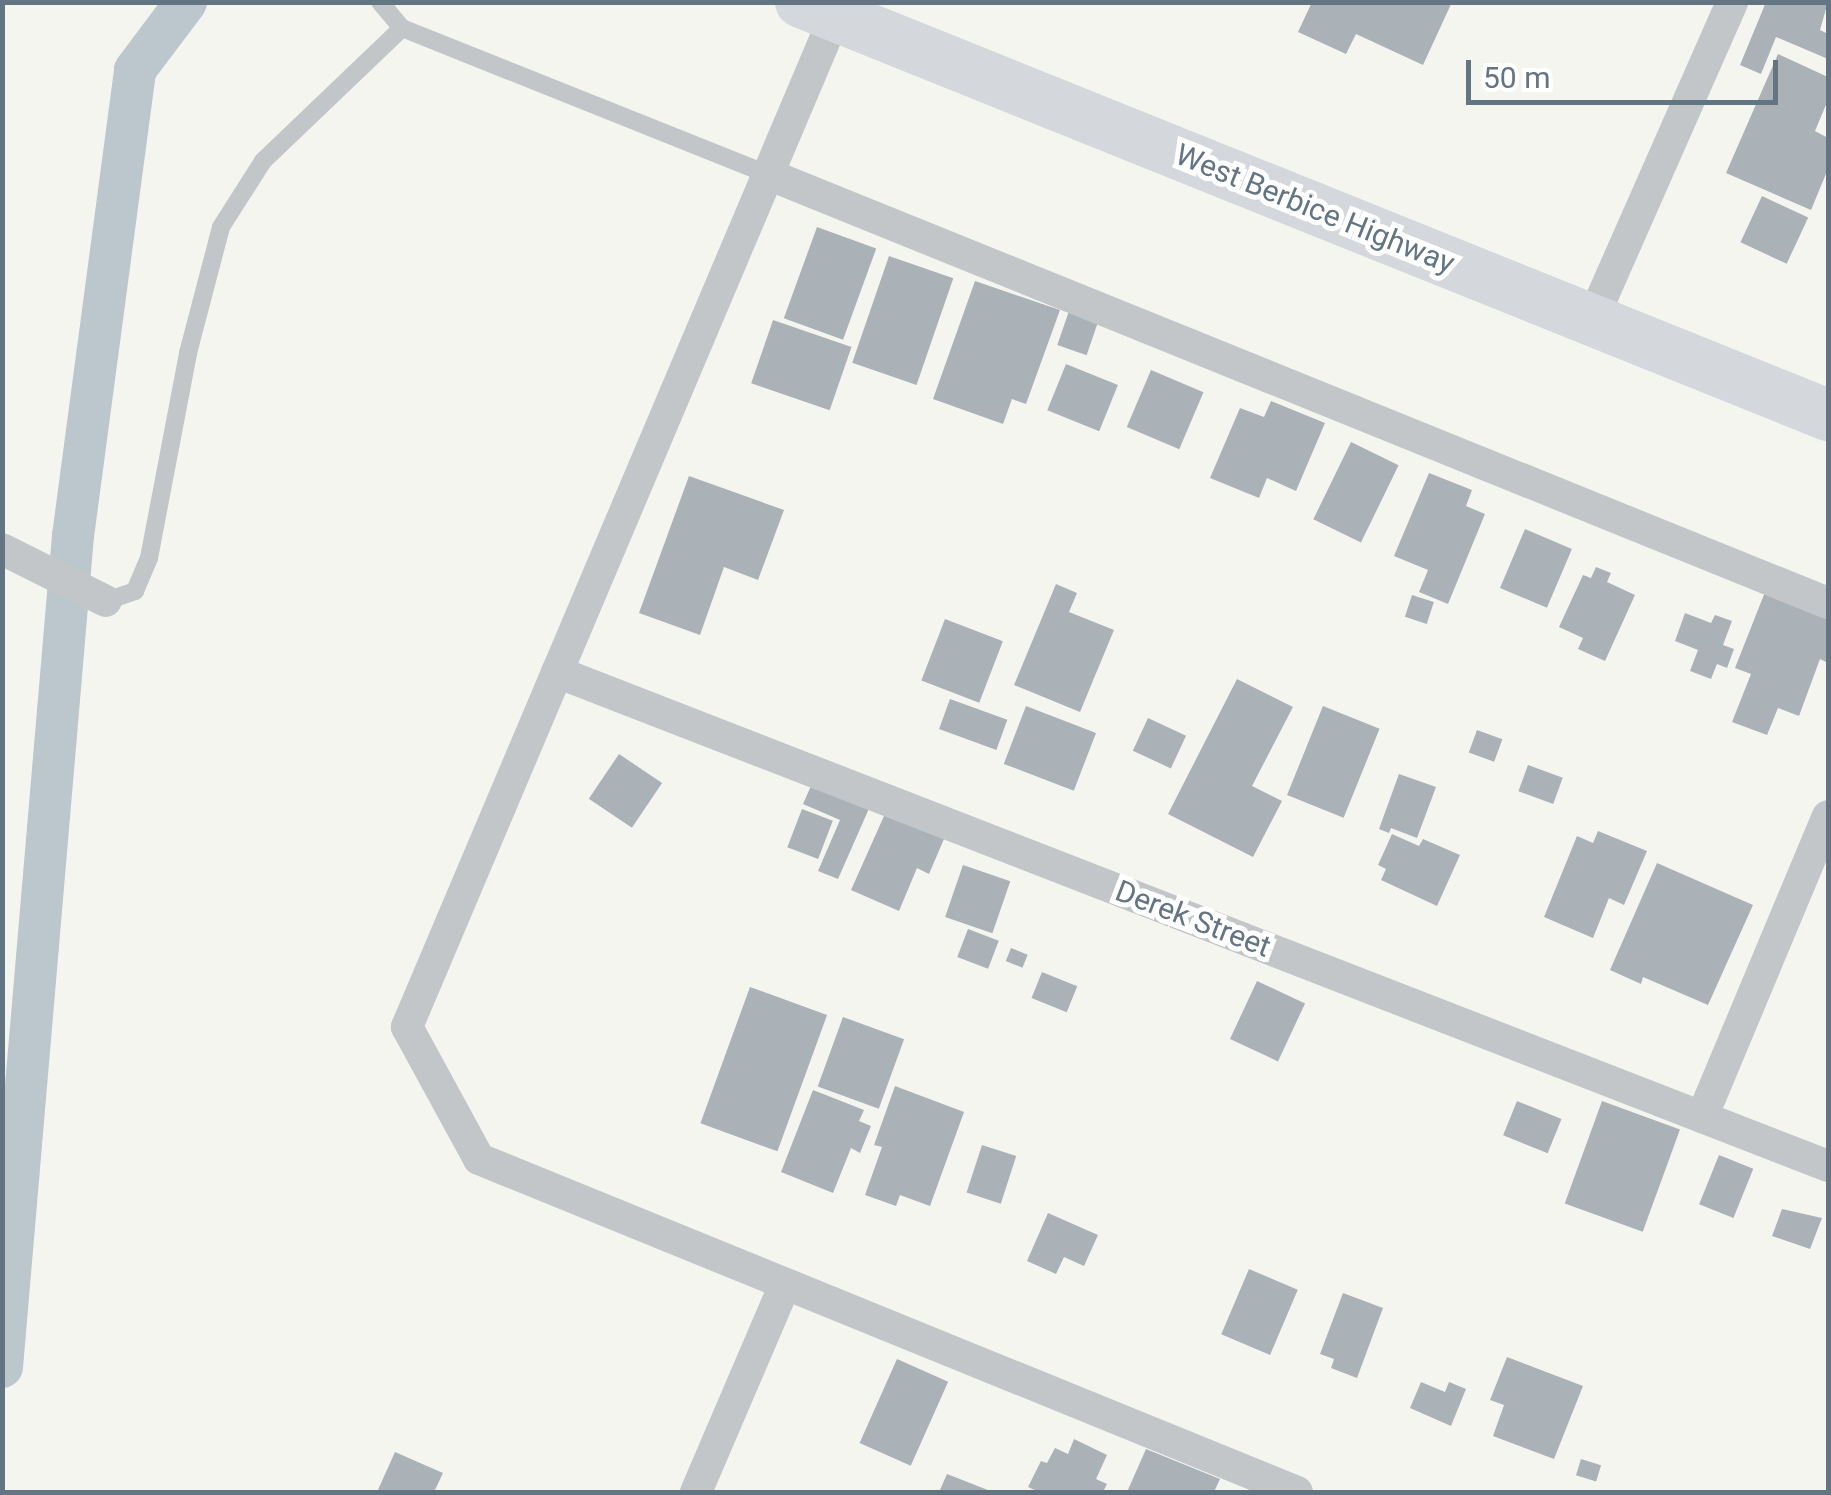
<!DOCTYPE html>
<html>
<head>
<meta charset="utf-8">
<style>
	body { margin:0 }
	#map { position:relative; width:1831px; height:1495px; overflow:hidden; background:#f5f5f0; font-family:Roboto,sans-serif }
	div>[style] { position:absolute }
	.canal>* { height:42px; margin:-21px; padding:0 21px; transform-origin:21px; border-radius:21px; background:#bbc7cc }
	.building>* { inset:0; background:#aab2b7; transform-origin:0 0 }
	.service>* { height:18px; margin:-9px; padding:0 9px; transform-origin:9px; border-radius:9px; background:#c2c6c9 }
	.minor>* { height:32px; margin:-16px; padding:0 16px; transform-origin:16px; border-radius:16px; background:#c2c6c9 }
	.primary>* { height:52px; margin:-26px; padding:0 26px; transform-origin:26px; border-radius:26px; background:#d4d8dc }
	span { translate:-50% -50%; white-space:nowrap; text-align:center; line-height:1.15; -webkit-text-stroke:10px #fff; paint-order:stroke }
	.street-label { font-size:30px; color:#637483 }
	.frame { position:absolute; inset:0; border:5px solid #637483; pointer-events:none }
	.scale { position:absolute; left:1466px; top:60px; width:312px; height:45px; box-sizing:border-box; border:5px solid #637483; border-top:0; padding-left:12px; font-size:30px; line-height:35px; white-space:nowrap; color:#637483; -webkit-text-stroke:8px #fff; paint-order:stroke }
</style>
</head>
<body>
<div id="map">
	<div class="canal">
		<div style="left:2px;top:1367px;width:834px;rotate:-85.12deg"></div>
		<div style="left:73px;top:536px;width:470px;rotate:-82.4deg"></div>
		<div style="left:135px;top:70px;width:85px;rotate:-53.1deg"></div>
	</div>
	<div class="building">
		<div style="clip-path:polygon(1312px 2px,1452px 2px,1423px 65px,1356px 34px,1346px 54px,1298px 32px)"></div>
		<div style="clip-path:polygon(1766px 2px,1828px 2px,1820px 30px,1828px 34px,1828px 59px,1776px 37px,1761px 74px,1740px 65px)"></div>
		<div style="clip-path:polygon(1778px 54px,1828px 77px,1828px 100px,1815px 131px,1828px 138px,1828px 169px,1811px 210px,1726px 173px)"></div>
		<div style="left:1762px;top:196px;width:51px;height:51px;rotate:25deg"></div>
		<div style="left:817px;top:227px;width:63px;height:97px;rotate:20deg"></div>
		<div style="left:889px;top:256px;width:68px;height:113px;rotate:19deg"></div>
		<div style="clip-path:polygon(975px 281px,1060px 310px,1026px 404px,1012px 399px,1003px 424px,933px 399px)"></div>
		<div style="left:1069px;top:311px;width:31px;height:36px;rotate:19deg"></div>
		<div style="left:773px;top:320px;width:83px;height:67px;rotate:19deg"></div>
		<div style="left:1066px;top:364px;width:56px;height:50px;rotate:22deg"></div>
		<div style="left:1151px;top:370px;width:57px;height:62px;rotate:23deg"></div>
		<div style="clip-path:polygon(1271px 401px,1325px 423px,1296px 491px,1267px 478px,1259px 498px,1210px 478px,1240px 408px,1264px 417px)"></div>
		<div style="left:1351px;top:442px;width:53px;height:86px;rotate:26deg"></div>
		<div style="clip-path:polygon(1429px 473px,1472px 490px,1466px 506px,1485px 514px,1448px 604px,1419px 592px,1428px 570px,1394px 556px)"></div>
		<div style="clip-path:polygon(689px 476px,784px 510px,758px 580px,724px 567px,700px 635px,639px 613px)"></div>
		<div style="left:1525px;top:529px;width:51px;height:64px;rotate:23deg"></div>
		<div style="clip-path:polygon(1596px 567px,1611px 573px,1607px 582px,1635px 595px,1605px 661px,1578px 649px,1583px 638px,1559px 627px,1583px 575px,1591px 578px)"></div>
		<div style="clip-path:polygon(1056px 584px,1077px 593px,1069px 612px,1114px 630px,1080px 712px,1014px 685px)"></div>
		<div style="clip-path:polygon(1765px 592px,1828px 616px,1828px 663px,1820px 659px,1799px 716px,1778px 708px,1767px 735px,1732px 722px,1751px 674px,1735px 668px)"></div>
		<div style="left:1412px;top:595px;width:23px;height:23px;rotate:18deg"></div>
		<div style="clip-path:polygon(1685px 613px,1711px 623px,1715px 615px,1732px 621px,1723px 645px,1734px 649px,1727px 668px,1717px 664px,1711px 679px,1690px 671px,1698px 650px,1675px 641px)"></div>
		<div style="left:945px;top:619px;width:62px;height:66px;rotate:21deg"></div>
		<div style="clip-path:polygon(1237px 679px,1293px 707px,1252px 786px,1282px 801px,1253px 857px,1168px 814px)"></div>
		<div style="left:950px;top:699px;width:61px;height:32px;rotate:20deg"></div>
		<div style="left:1026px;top:706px;width:75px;height:62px;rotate:21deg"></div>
		<div style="left:1323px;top:706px;width:61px;height:96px;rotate:22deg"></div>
		<div style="left:1148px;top:718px;width:42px;height:36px;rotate:25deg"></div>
		<div style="left:1477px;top:730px;width:27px;height:24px;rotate:20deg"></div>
		<div style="left:619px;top:754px;width:52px;height:54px;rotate:34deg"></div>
		<div style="left:1528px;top:765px;width:37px;height:28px;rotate:20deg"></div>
		<div style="clip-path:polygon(1399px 774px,1436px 787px,1417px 838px,1391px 828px,1389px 833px,1379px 829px)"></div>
		<div style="clip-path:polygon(814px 779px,871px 804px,838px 879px,818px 871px,840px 820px,803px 804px)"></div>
		<div style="clip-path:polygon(888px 807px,947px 832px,929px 874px,917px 868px,899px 911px,851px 890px)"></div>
		<div style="left:802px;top:809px;width:33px;height:41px;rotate:21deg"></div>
		<div style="clip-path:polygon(1598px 831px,1647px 851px,1624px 905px,1609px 898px,1593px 938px,1544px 917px,1577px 836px,1593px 843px)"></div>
		<div style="clip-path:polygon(1392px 834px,1419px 846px,1423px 839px,1460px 855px,1437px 906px,1381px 880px,1386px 869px,1378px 865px)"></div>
		<div style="clip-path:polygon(1657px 863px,1753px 905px,1708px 1005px,1643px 977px,1641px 984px,1610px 970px)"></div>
		<div style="left:963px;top:865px;width:50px;height:55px;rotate:19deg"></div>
		<div style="left:968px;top:929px;width:33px;height:30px;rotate:21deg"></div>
		<div style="left:1011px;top:948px;width:18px;height:14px;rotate:22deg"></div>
		<div style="left:1042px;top:972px;width:38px;height:28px;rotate:22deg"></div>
		<div style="left:1257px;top:981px;width:53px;height:64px;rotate:25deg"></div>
		<div style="left:750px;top:987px;width:82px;height:145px;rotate:20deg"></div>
		<div style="left:843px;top:1017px;width:65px;height:74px;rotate:20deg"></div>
		<div style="clip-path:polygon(895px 1086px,964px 1112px,930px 1206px,900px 1195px,896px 1206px,865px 1195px,882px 1147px,874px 1145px)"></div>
		<div style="clip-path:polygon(813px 1090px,864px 1110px,859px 1121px,871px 1126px,860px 1153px,851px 1148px,833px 1193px,781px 1172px)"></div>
		<div style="left:1517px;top:1101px;width:48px;height:37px;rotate:22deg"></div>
		<div style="left:1602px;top:1101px;width:83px;height:109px;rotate:20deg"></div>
		<div style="left:982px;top:1145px;width:36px;height:50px;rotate:18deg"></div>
		<div style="left:1719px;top:1155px;width:37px;height:53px;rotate:22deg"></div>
		<div style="clip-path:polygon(1782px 1209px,1822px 1218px,1810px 1249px,1772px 1236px)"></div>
		<div style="clip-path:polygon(1048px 1213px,1098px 1235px,1084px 1266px,1064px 1257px,1056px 1274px,1027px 1261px)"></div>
		<div style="left:1249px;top:1269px;width:53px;height:71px;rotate:23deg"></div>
		<div style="clip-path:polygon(1343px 1293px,1383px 1308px,1357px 1378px,1331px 1368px,1334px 1359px,1320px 1354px)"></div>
		<div style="clip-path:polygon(1507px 1357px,1583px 1386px,1554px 1459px,1493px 1436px,1504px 1405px,1490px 1400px)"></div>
		<div style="left:897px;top:1359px;width:56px;height:92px;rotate:24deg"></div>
		<div style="clip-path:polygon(1421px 1382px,1445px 1392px,1449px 1382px,1466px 1389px,1451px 1426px,1410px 1408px)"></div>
		<div style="clip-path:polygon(1074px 1439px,1107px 1455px,1096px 1479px,1107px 1484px,1103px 1492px,1039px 1492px,1028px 1487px,1041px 1461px,1047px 1463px,1055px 1448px,1068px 1454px)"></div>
		<div style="clip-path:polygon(1146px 1449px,1220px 1479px,1214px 1492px,1127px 1492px)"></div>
		<div style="clip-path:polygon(395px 1452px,443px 1473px,434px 1492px,377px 1492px)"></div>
		<div style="left:1581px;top:1459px;width:21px;height:17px;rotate:17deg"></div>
		<div style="clip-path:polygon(947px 1474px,993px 1492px,939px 1492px)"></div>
	</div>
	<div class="service">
		<div style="left:380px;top:2px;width:34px;rotate:50deg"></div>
		<div style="left:402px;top:28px;width:396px;rotate:21.8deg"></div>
		<div style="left:106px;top:601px;width:31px;rotate:-19deg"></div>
		<div style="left:135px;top:591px;width:36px;rotate:-67deg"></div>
		<div style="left:149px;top:558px;width:209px;rotate:-79.2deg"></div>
		<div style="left:188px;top:353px;width:130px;rotate:-75.3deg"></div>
		<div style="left:221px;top:227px;width:78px;rotate:-57.5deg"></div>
		<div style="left:263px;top:161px;width:192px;rotate:-43.7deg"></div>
	</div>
	<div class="minor">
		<div style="left:835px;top:16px;width:1098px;rotate:112.95deg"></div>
		<div style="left:407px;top:1027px;width:150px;rotate:61.4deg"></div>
		<div style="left:479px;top:1159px;width:883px;rotate:22.15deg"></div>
		<div style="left:770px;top:175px;width:1141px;rotate:22.03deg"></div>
		<div style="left:1592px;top:320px;width:347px;rotate:-66.2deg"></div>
		<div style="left:2px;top:549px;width:116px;rotate:26.6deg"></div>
		<div style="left:557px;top:672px;width:1364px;rotate:21.24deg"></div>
		<div style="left:1702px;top:1117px;width:326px;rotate:-67.3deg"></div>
		<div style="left:696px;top:1492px;width:226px;rotate:-66.8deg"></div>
	</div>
	<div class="primary">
		<div style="left:801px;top:2px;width:1107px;rotate:21.91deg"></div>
	</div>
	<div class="street-label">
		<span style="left:1315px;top:209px;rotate:22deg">West Berbice Highway</span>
		<span style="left:1193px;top:919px;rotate:21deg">Derek Street</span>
	</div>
	<div class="frame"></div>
	<div class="scale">50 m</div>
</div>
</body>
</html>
